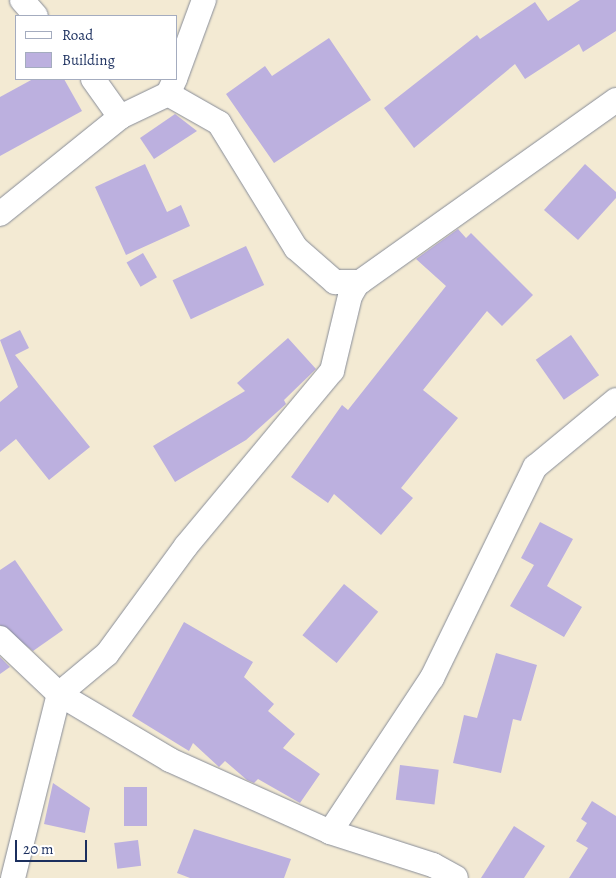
<!DOCTYPE html>
<html>
<head>
<meta charset="utf-8">
<style>
	body { margin:0 }
	#map { position:relative; width:616px; height:878px; overflow:hidden; background:#f3ead3; font-family:Alegreya,serif }
	div>[style] { position:absolute }
	.building>* { inset:0; background:#bcb0df; transform-origin:0 0 }
	.roads { filter:drop-shadow(0 0 1px #878c98) drop-shadow(0 0 1px #878c98) }
	.minor>* { height:24px; margin:-12px; padding:0 12px; transform-origin:12px; border-radius:12px; background:#fff }
	span { translate:-50% -50%; white-space:nowrap; text-align:center; line-height:1.15; -webkit-text-stroke:5px #fff; paint-order:stroke }
	.legend { position:absolute; left:15px; top:15px; width:162px; height:65px; box-sizing:border-box; background:#fff; border:1px solid #a4acbf; margin:0; padding:6px 9px; list-style:none; font-size:15px; color:#1b2f5e }
	.legend li { display:flex; align-items:center; gap:10px; height:25px }
	.legend b { width:25px; border:1px solid #a4acbf }
	.scale { position:absolute; left:15px; top:840px; width:72px; height:22px; box-sizing:border-box; border:2px solid #1b2f5e; border-top:0; padding-left:6px; font-size:15px; line-height:18px; white-space:nowrap; color:#1b2f5e; -webkit-text-stroke:4px #fff; paint-order:stroke }
</style>
</head>
<body>
<div id="map">
	<div class="building">
		<div style="clip-path:polygon(580px 0,616px 0,616px 31px,583px 52px,579px 44px,525px 79px,515px 64px,414px 148px,384px 108px,477px 35px,480px 39px,535px 2px,548px 21px)"></div>
		<div style="clip-path:polygon(329px 38px,371px 100px,274px 163px,226px 94px,265px 66px,272px 76px)"></div>
		<div style="clip-path:polygon(33px 79px,64px 79px,82px 111px,0 156px,0 97px)"></div>
		<div style="clip-path:polygon(175px 114px,197px 131px,154px 159px,140px 138px)"></div>
		<div style="clip-path:polygon(145px 164px,167px 212px,181px 205px,190px 226px,126px 255px,95px 187px)"></div>
		<div style="clip-path:polygon(585px 164px,616px 192px,616px 198px,578px 240px,544px 210px)"></div>
		<div style="clip-path:polygon(458px 229px,466px 238px,471px 233px,533px 295px,502px 326px,487px 311px,423px 390px,458px 418px,401px 488px,413px 498px,381px 535px,334px 494px,328px 503px,291px 477px,342px 405px,348px 410px,446px 286px,416px 259px)"></div>
		<div style="left:246px;top:246px;width:43px;height:81px;rotate:65deg"></div>
		<div style="left:143px;top:253px;width:28px;height:19px;rotate:60deg"></div>
		<div style="clip-path:polygon(20px 330px,29px 348px,15px 355px,90px 447px,49px 480px,16px 439px,0 452px,0 402px,18px 387px,0 340px)"></div>
		<div style="left:571px;top:335px;width:49px;height:43px;rotate:55deg"></div>
		<div style="clip-path:polygon(288px 338px,316px 369px,284px 400px,286px 404px,246px 440px,175px 482px,153px 446px,245px 391px,237px 383px)"></div>
		<div style="clip-path:polygon(540px 522px,573px 539px,547px 586px,582px 607px,564px 637px,510px 606px,534px 565px,521px 558px)"></div>
		<div style="clip-path:polygon(15px 560px,63px 630px,33px 651px,0 625px,0 570px)"></div>
		<div style="left:344px;top:584px;width:44px;height:66px;rotate:39deg"></div>
		<div style="clip-path:polygon(184px 622px,253px 662px,244px 677px,274px 704px,268px 711px,295px 734px,283px 748px,320px 774px,300px 803px,258px 779px,254px 783px,247px 780px,225px 761px,219px 767px,193px 743px,189px 751px,132px 716px)"></div>
		<div style="clip-path:polygon(496px 653px,537px 665px,521px 721px,513px 719px,501px 773px,453px 763px,464px 715px,477px 718px)"></div>
		<div style="clip-path:polygon(0 657px,10px 667px,0 674px)"></div>
		<div style="left:400px;top:765px;width:39px;height:35px;rotate:7deg"></div>
		<div style="clip-path:polygon(53px 783px,90px 808px,85px 833px,44px 824px)"></div>
		<div style="left:124px;top:787px;width:23px;height:39px"></div>
		<div style="clip-path:polygon(592px 801px,616px 816px,616px 878px,569px 878px,588px 848px,576px 841px,587px 823px,581px 819px)"></div>
		<div style="clip-path:polygon(514px 826px,545px 846px,524px 878px,481px 878px)"></div>
		<div style="clip-path:polygon(194px 829px,291px 859px,284px 878px,190px 878px,177px 873px)"></div>
		<div style="left:138px;top:840px;width:26px;height:24px;rotate:83deg"></div>
	</div>
	<div class="roads">
		<div class="minor">
			<div style="left:22px;top:0;width:21px;rotate:49deg"></div>
			<div style="left:176px;top:76px;width:81px;rotate:-69.8deg"></div>
			<div style="left:93px;top:79px;width:47px;rotate:54.6deg"></div>
			<div style="left:168px;top:94px;width:59px;rotate:29.6deg"></div>
			<div style="left:219px;top:123px;width:147px;rotate:58.4deg"></div>
			<div style="left:296px;top:248px;width:52px;rotate:41.1deg"></div>
			<div style="left:335px;top:282px;width:25px"></div>
			<div style="left:360px;top:282px;width:314px;rotate:-35.4deg"></div>
			<div style="left:0;top:214px;width:154px;rotate:-38.9deg"></div>
			<div style="left:120px;top:117px;width:53px;rotate:-25.6deg"></div>
			<div style="left:168px;top:94px;width:17px;rotate:-65deg"></div>
			<div style="left:0;top:638px;width:81px;rotate:43.5deg"></div>
			<div style="left:59px;top:694px;width:129px;rotate:30.7deg"></div>
			<div style="left:170px;top:760px;width:175px;rotate:24.2deg"></div>
			<div style="left:330px;top:832px;width:108px;rotate:17.8deg"></div>
			<div style="left:433px;top:865px;width:26px;rotate:29deg"></div>
			<div style="left:330px;top:832px;width:185px;rotate:-56.5deg"></div>
			<div style="left:432px;top:678px;width:235px;rotate:-64deg"></div>
			<div style="left:535px;top:467px;width:105px;rotate:-39.6deg"></div>
			<div style="left:13px;top:878px;width:190px;rotate:-76deg"></div>
			<div style="left:59px;top:694px;width:62px;rotate:-39.8deg"></div>
			<div style="left:107px;top:654px;width:134px;rotate:-53.8deg"></div>
			<div style="left:186px;top:546px;width:228px;rotate:-50.2deg"></div>
			<div style="left:332px;top:371px;width:77px;rotate:-76.5deg"></div>
			<div style="left:350px;top:296px;width:16px;rotate:-60deg"></div>
		</div>
	</div>
	<ul class="legend">
	<li><b style="height:6px;background:#fff"></b>Road</li>
	<li><b style="height:14px;background:#bcb0df"></b>Building</li>
	</ul>
	<div class="scale">20 m</div>
</div>
</body>
</html>
